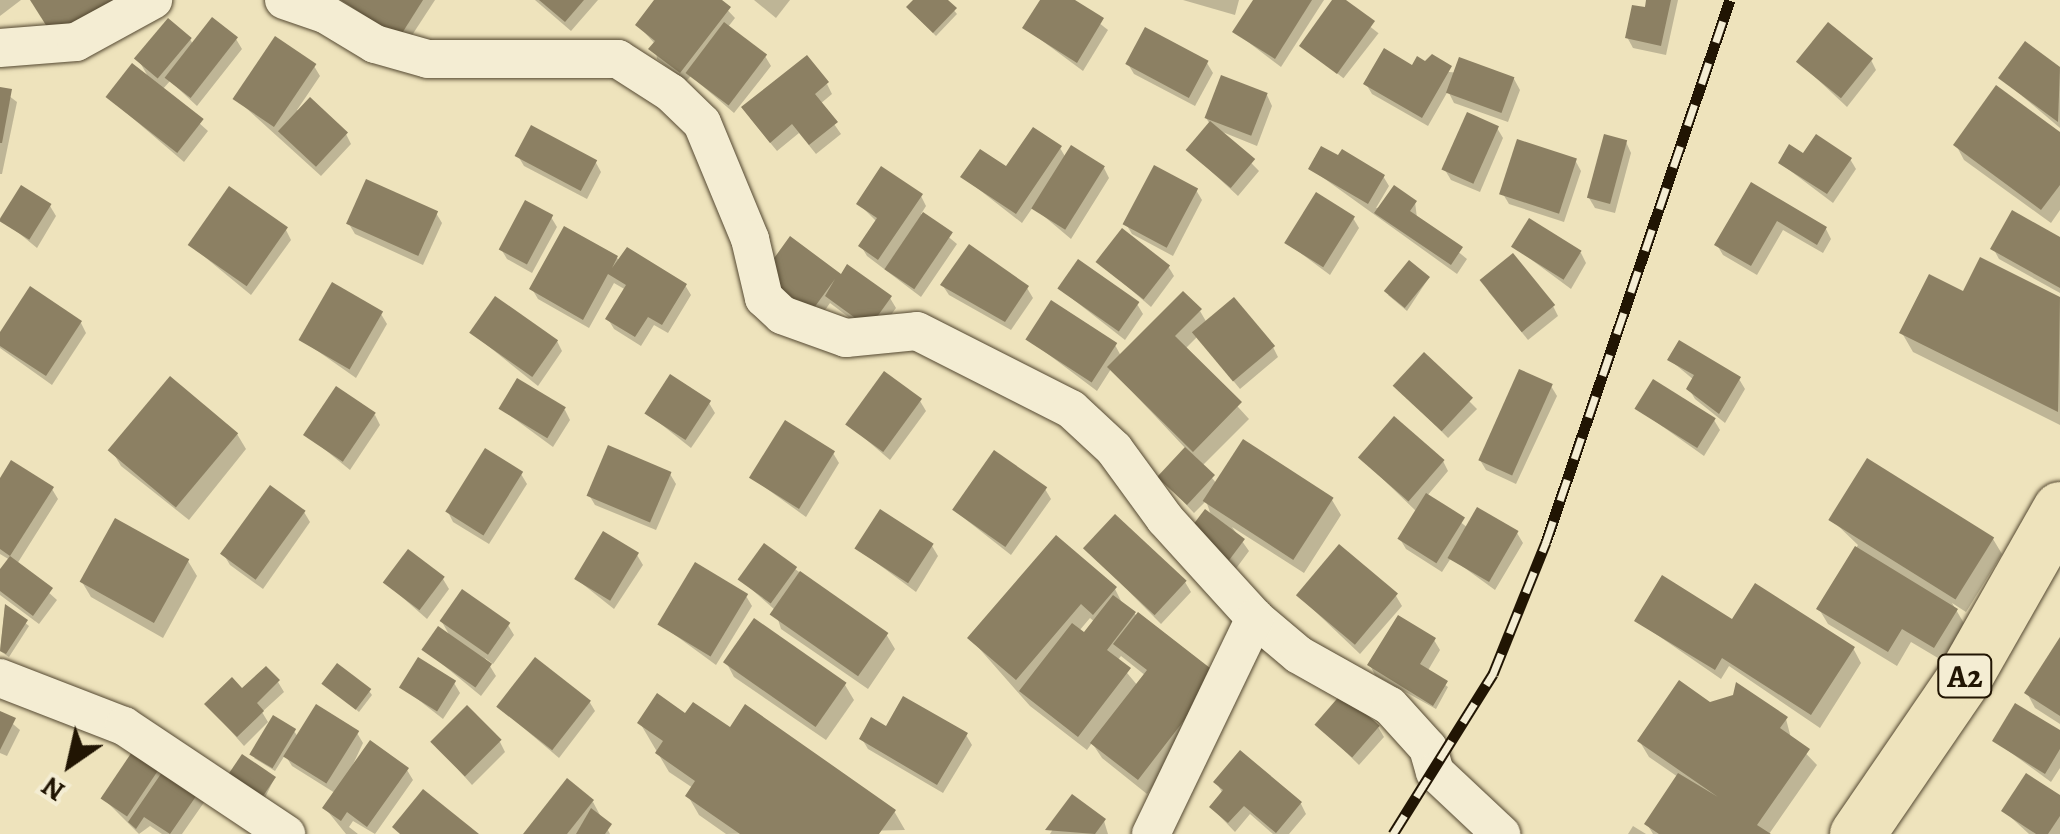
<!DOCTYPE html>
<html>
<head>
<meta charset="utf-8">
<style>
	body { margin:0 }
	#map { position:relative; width:2060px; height:834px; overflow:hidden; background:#eee3bc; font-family:Alegreya,serif }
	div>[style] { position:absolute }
	.shadow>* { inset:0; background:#0003; transform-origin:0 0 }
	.building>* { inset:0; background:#8c8063; transform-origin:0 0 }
	.roads { filter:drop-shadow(0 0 2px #544831) drop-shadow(0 0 2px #544831) }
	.minor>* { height:38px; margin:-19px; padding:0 19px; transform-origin:19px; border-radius:19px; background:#f4edd3 }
	.trunk>* { height:55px; margin:-27.5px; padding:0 27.5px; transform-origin:27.5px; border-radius:27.5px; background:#eee3bc }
	.rail>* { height:11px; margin-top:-5.5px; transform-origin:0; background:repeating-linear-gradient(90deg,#f4edd3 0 22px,#211503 0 44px); box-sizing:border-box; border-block:2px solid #211503 }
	span { translate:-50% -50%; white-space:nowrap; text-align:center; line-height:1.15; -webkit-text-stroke:9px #f4edd3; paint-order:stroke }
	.shield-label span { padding:2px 8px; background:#f4edd3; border:2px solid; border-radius:8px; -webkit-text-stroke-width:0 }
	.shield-label { font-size:32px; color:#211503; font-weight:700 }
	.north { position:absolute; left:20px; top:714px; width:100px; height:100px; -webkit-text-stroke:8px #f4edd3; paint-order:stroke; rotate:214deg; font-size:28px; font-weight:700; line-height:40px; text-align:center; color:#211503 }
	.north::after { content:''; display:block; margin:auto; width:35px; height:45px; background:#211503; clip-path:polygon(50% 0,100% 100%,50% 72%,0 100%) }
</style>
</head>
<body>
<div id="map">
	<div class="shadow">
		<div style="clip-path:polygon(0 0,21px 0,0 16px)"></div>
		<div style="clip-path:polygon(339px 0,435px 0,405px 46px)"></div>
		<div style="clip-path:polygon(535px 0,598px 0,571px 31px)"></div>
		<div style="clip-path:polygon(657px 0,718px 0,735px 18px,728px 27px,765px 56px,771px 66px,734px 113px,691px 76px,686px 81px,657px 59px,655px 44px,638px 25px)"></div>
		<div style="clip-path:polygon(754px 0,790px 0,776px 18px)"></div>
		<div style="clip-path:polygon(917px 0,945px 0,957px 14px,936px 36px,912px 12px)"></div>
		<div style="clip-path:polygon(1043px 0,1070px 0,1108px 30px,1083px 71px,1025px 28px)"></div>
		<div style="clip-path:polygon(1183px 0,1239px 0,1235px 15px)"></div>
		<div style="clip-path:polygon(1256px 0,1324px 0,1281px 67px,1235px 32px)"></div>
		<div style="left:1336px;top:0;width:54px;height:57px;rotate:38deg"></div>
		<div style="clip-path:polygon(1649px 0,1678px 0,1666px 55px,1633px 48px,1627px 37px)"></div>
		<div style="clip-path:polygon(190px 39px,194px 46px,236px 39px,242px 49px,197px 106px,170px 81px,162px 90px,208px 131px,184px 162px,109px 98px,150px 80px,138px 59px)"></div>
		<div style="clip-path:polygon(2026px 45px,2060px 70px,2060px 128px,2001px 78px)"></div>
		<div style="clip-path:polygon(1871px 60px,1876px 70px,1847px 107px,1799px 62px)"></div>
		<div style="clip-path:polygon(1207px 63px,1213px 73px,1195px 106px,1134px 74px,1128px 64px)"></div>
		<div style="clip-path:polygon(314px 66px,320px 76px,297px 110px,346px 134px,351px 144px,321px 176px,236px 99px)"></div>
		<div style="clip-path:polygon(1413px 68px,1514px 79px,1520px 90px,1508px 122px,1454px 103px,1448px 91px,1428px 126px,1372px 94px,1366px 84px)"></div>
		<div style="clip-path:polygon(827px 84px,832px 94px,820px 104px,841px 134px,816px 154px,799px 133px,777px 151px,750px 118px)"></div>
		<div style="clip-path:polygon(0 89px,17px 102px,2px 174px,0 174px)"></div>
		<div style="clip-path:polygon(1267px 95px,1272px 106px,1257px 146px,1220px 131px,1259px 171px,1238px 196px,1188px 150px,1210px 124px,1206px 118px)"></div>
		<div style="clip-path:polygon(1497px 128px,1503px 138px,1480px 192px,1451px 180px,1445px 170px)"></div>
		<div style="clip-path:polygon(2060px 132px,2060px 210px,2051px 223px,1964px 160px,1956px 145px)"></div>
		<div style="clip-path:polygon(1626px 142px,1631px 153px,1615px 213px,1595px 208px,1589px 198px)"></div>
		<div style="clip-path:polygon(1060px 148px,1066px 158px,1104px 168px,1109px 178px,1071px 239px,1033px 207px,1022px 223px,963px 177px,1007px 170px)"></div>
		<div style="clip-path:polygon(518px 156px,595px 161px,601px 172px,587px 199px,524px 166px)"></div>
		<div style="clip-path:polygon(1804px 157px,1850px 159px,1856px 169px,1833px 203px,1780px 163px)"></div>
		<div style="clip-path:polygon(1575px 160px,1581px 171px,1564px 222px,1509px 204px,1503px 194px)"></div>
		<div style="clip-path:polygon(1311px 169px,1383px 176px,1389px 186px,1376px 208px,1415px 202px,1417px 218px,1467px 259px,1457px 274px)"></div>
		<div style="clip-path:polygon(1752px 185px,1826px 229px,1831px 239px,1823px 253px,1783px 230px,1757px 275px,1723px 255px,1717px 245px)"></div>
		<div style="clip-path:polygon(1196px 190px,1202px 200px,1173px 256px,1132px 234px,1126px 224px)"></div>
		<div style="clip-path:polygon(921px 196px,926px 206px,921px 214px,957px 244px,921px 297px,867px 256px,861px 246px,877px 222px,859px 204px)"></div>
		<div style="clip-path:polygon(50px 206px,56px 216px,37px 248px,3px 220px)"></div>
		<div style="clip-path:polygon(436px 213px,442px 223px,423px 265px,355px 234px,349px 224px)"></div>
		<div style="clip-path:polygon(551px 217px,557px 227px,532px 273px,507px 259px,501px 249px)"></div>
		<div style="clip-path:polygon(1353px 218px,1359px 228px,1330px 275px,1287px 243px)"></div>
		<div style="clip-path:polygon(565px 229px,620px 260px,685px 285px,691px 295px,668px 333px,654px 325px,641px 346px,614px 329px,608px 319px,626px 290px,614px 283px,589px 328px,538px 299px,532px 289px)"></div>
		<div style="clip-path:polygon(286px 230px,291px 240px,251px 295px,189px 244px)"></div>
		<div style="clip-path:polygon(2060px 240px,2060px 293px,1999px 259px,1993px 248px)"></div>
		<div style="clip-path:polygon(1514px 247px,1581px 253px,1586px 263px,1571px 289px)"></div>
		<div style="clip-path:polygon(1981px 261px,2060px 300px,2060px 425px,1913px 352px,1902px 333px,1965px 294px)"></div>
		<div style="clip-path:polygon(1099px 262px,1168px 266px,1174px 276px,1151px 307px)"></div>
		<div style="clip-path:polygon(841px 277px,890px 298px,896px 308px,875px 337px,830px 303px,818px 320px,770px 285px)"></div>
		<div style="clip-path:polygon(1428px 279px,1407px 311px,1388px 295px)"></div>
		<div style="clip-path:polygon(943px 286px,1027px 288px,1033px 298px,1011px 330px,949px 295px)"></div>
		<div style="clip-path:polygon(1060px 289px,1137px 304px,1143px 314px,1125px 340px)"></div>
		<div style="clip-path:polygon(1488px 291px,1553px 306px,1558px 316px,1528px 340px)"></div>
		<div style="clip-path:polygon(1200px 311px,1207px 323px,1273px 347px,1278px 357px,1240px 389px,1197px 337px,1185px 349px,1249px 419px,1202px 466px,1217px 484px,1332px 500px,1341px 515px,1304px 573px,1232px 527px,1249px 551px,1232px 574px,1206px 501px,1194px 513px,1161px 478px,1187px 450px,1111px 369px,1097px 391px,1028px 339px,1115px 345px,1121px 356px)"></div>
		<div style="clip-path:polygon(381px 314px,387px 324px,356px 378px,302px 340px)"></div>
		<div style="clip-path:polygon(81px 323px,86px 333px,52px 385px,0 348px,0 337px)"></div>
		<div style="clip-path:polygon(472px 333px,557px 341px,562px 351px,538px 386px)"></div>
		<div style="left:1424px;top:356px;width:75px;height:41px;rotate:45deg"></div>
		<div style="clip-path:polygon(1670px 360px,1739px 379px,1745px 389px,1725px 423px,1695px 399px,1689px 389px,1694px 380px)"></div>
		<div style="clip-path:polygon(1551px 386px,1557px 396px,1516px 484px,1486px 470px,1480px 460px)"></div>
		<div style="clip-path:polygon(920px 401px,926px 411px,890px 460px,848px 424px)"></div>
		<div style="clip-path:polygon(709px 403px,715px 413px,691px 448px,647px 413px)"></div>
		<div style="clip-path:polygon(501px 409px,565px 410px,570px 420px,553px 447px)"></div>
		<div style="clip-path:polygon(1638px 409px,1714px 420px,1720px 430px,1704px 456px)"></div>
		<div style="clip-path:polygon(375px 415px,380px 425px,350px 470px,307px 435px)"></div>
		<div style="clip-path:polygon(237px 434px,246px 449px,189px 520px,121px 466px,112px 451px)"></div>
		<div style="clip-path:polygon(833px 453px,839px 463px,806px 517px,752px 478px)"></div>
		<div style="clip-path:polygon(1361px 458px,1443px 461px,1448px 471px,1427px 496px,1468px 528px,1517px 533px,1523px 543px,1495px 590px,1451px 558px,1442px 572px,1406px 549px,1400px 539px,1417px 512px)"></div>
		<div style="clip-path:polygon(521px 474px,527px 484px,489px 544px,453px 522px,448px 512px)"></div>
		<div style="clip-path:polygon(670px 474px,676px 484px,656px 530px,595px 505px,589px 495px)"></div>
		<div style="clip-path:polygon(0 482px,52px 489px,58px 499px,17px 564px,57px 600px,39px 624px,0 595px,0 573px,10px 560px,0 554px)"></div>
		<div style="clip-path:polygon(1045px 489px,1051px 499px,1011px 555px,955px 511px)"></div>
		<div style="clip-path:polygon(304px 512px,310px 522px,263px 589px,230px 565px,224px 555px)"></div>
		<div style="clip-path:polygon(1832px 520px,1993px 539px,2002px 554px,1966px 612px,1952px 603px,1965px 625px,1943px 661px,1911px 642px,1897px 666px,1828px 624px,1819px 609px,1858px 545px)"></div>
		<div style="clip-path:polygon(evenodd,1056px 538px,1115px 589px,1123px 605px,1217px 677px,1226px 692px,1147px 794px,1102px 758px,1092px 743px,1087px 750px,1030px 706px,970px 638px,1056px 538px,1090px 618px,1095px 622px,1085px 635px,1079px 631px,1090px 618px,1056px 538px,1121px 656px,1146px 676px,1138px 686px,1117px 661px,1121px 656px)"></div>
		<div style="clip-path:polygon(932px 546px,938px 556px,916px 592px,858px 549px)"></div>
		<div style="clip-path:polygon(1086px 548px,1185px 582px,1191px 592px,1161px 624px)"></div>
		<div style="clip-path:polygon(637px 555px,643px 565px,614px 609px,575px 578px)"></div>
		<div style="clip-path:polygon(188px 561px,197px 576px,163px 638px,91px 597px,82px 582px)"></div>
		<div style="clip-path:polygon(795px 569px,886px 634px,895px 649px,868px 689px,781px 629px,775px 610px,741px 580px)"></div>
		<div style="clip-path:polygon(443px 579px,449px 589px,427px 619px,386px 583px)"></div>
		<div style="clip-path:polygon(746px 596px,752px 606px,716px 665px,660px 624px)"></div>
		<div style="clip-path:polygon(1299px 596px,1396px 596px,1402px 606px,1360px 654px)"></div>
		<div style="clip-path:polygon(5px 607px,29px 626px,9px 657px,0 651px)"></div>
		<div style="clip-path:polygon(1637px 621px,1733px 622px,1853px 648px,1861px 663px,1820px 728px,1729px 666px,1721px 679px)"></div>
		<div style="clip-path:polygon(442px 622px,508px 625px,514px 635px,493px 664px,485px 658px,496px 676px,481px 696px,425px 650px,451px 638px)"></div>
		<div style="clip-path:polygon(1434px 640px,1440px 650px,1427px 672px,1448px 687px,1436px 709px,1375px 675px,1370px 665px)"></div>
		<div style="clip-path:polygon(2060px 642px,2060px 724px,2035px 708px,2027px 693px)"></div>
		<div style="clip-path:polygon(726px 662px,845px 685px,854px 700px,826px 740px,734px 677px)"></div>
		<div style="clip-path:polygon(278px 682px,284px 692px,262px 712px,268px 722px,244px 746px,207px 704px)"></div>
		<div style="clip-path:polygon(324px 683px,369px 691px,372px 695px,359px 712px)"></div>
		<div style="clip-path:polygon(454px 683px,460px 693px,443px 719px,402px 687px)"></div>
		<div style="clip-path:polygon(589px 701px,595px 711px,559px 758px,500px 708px)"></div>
		<div style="clip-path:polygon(1709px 704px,1786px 719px,1791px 738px,1817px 765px,1769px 834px,1653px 834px,1647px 824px,1678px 777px,1649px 757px,1640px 742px)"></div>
		<div style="clip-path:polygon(0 713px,20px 730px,7px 756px,0 753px)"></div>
		<div style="clip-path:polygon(685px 716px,730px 731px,894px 811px,905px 830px,726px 834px,699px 815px,688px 796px,693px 788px,669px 772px,640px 723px)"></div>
		<div style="clip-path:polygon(1318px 725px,1378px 727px,1384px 737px,1359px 765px)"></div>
		<div style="clip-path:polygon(887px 729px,966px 735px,972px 745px,943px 793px,868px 749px,862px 739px)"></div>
		<div style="clip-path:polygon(294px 731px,298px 737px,357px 733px,363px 743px,348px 775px,407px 770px,413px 780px,375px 834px,353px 821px,349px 827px,358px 834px,346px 834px,325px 808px,335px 793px,292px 766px,285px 755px,275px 771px,254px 758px)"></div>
		<div style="clip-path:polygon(2060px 733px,2060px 768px,2051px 782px,1995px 741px)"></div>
		<div style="clip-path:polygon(434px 742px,500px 742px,505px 752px,472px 785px)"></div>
		<div style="clip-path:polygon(138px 746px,205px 801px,182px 834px,162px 834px,150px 826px,139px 834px,103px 798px)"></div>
		<div style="clip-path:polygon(274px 779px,262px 804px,231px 783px)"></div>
		<div style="clip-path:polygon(1216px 782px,1301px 804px,1306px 814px,1289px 834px,1273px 834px,1250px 814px,1235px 832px,1212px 808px,1223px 794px)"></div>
		<div style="clip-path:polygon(1072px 797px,1104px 821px,1108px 834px,1050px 834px)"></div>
		<div style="clip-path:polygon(2060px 798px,2060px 834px,2029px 834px,2004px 811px)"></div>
		<div style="clip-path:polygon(593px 802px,610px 834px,526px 834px)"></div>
		<div style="clip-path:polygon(1633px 826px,1646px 834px,1628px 834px)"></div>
	</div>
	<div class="building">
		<div style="clip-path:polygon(30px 0,117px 0,56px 41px)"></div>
		<div style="clip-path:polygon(341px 0,423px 0,399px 38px)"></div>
		<div style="clip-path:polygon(539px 0,584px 0,565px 22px)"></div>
		<div style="clip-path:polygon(654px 0,722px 0,731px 7px,680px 73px,648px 49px,655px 41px,635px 25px)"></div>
		<div style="clip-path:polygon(913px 0,948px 0,957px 8px,933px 33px,906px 7px)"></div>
		<div style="clip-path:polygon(1040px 0,1075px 0,1104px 18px,1077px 63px,1022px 28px)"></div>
		<div style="clip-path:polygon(1253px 0,1312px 0,1275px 59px,1232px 32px)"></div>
		<div style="clip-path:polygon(1332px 0,1346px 0,1375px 21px,1337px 74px,1299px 46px)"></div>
		<div style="clip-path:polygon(1646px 0,1671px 0,1661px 46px,1625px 38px,1632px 5px,1645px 7px)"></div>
		<div style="left:212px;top:17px;width:33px;height:77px;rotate:38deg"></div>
		<div style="left:168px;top:18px;width:31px;height:53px;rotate:40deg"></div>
		<div style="left:724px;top:22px;width:54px;height:64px;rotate:37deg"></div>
		<div style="left:1828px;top:22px;width:58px;height:51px;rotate:39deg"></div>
		<div style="left:1145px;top:27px;width:72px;height:42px;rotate:28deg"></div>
		<div style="left:275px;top:36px;width:50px;height:76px;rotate:34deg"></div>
		<div style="clip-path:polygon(2025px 41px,2060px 67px,2058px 122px,1998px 78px)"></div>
		<div style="clip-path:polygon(1384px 48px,1412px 65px,1417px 56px,1425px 61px,1432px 54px,1452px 66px,1422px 118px,1363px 84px)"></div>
		<div style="clip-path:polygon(807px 55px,829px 82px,815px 94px,838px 122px,809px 145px,792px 124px,770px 143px,741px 107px)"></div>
		<div style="left:1459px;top:57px;width:59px;height:38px;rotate:20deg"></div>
		<div style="left:132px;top:63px;width:91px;height:43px;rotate:38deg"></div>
		<div style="left:1221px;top:75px;width:50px;height:46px;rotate:21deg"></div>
		<div style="clip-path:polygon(1996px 85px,2060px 132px,2060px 185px,2041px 210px,1953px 145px)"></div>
		<div style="clip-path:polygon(0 87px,12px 89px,2px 143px,0 143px)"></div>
		<div style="left:310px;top:97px;width:52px;height:47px;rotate:43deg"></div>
		<div style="left:1467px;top:112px;width:35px;height:63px;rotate:24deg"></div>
		<div style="left:1210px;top:121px;width:59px;height:38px;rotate:40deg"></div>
		<div style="left:531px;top:125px;width:75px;height:35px;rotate:28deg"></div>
		<div style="clip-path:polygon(1033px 127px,1062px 146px,1016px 214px,960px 177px,980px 149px,1006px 166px)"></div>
		<div style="left:1604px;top:134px;width:24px;height:66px;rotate:15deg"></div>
		<div style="clip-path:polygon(1816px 134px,1852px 158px,1827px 194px,1778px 163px,1789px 144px,1803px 153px)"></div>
		<div style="left:1517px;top:139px;width:63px;height:58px;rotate:18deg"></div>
		<div style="left:1071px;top:145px;width:40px;height:75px;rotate:32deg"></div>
		<div style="clip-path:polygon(1321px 146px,1338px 155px,1342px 149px,1385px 175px,1368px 204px,1308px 169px)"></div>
		<div style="left:1154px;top:165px;width:50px;height:67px;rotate:28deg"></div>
		<div style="clip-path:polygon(881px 166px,923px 194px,878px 260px,858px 246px,877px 218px,856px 204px)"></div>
		<div style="left:366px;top:179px;width:79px;height:49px;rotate:24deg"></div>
		<div style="clip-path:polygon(1751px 182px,1827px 227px,1817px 245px,1777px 221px,1751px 266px,1714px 245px)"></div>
		<div style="left:21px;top:185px;width:36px;height:42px;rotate:32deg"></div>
		<div style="clip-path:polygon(1394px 185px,1417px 201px,1410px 211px,1463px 247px,1451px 265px,1374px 213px)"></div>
		<div style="left:229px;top:186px;width:72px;height:72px;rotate:35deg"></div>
		<div style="left:1316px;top:192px;width:46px;height:60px;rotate:32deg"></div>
		<div style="left:525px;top:200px;width:32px;height:56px;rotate:28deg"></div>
		<div style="clip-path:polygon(2012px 210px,2060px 237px,2060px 288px,1990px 249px)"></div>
		<div style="left:923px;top:212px;width:36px;height:69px;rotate:34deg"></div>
		<div style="left:1529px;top:218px;width:62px;height:34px;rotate:32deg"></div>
		<div style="clip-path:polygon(564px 226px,618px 256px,612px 268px,627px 247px,687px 284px,662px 325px,648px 317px,635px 337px,605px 319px,626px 285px,608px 274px,583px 320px,529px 289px)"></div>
		<div style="left:1122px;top:228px;width:61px;height:43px;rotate:38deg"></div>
		<div style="clip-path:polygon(790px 236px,841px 274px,847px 264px,892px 296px,869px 328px,825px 296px,835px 279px,811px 312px,762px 275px)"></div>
		<div style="clip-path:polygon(969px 244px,1029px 286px,1005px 322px,940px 285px)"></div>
		<div style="left:1513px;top:253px;width:67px;height:43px;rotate:51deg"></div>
		<div style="clip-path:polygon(1980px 257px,2060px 297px,2058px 412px,1899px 333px,1929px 274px,1963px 291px)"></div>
		<div style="left:1078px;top:259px;width:75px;height:36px;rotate:35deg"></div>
		<div style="left:1409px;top:260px;width:27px;height:40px;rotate:39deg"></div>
		<div style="left:332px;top:282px;width:59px;height:67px;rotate:30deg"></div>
		<div style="clip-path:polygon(30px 286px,82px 321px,46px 376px,0 346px,0 332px)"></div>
		<div style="clip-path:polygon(1183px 291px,1202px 309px,1175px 336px,1242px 402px,1193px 452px,1107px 367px)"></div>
		<div style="left:495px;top:296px;width:77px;height:45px;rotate:35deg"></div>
		<div style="left:1234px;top:297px;width:64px;height:55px;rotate:50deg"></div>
		<div style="left:1051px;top:300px;width:79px;height:47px;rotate:33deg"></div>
		<div style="clip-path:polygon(1679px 340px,1741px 377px,1719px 414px,1686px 389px,1694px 375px,1667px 360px)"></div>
		<div style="left:1424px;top:352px;width:67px;height:46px;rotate:43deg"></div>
		<div style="left:1519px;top:369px;width:37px;height:100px;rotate:24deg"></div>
		<div style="left:884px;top:371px;width:47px;height:66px;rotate:36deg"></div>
		<div style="left:670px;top:374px;width:49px;height:47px;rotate:33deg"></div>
		<div style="left:170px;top:376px;width:89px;height:97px;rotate:40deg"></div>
		<div style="left:517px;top:378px;width:57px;height:36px;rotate:31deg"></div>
		<div style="left:1653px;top:379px;width:74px;height:35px;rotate:32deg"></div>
		<div style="left:336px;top:386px;width:48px;height:59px;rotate:34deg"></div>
		<div style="left:1394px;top:416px;width:67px;height:55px;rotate:41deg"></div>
		<div style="left:785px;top:420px;width:59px;height:68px;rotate:32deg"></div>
		<div style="left:1243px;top:439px;width:108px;height:74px;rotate:33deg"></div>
		<div style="left:608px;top:445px;width:69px;height:55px;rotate:23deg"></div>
		<div style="left:1185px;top:447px;width:41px;height:41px;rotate:43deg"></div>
		<div style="left:485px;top:448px;width:45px;height:75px;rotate:32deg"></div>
		<div style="left:994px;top:450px;width:65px;height:73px;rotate:35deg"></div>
		<div style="left:1867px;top:458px;width:150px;height:73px;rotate:32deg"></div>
		<div style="clip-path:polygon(11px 460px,54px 487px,10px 556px,0 549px,0 478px)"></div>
		<div style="left:270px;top:485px;width:44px;height:85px;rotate:36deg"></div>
		<div style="left:1426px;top:493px;width:46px;height:54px;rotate:32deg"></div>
		<div style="left:1477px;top:507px;width:48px;height:59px;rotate:30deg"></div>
		<div style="left:880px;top:509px;width:64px;height:47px;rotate:33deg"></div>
		<div style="left:1205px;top:509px;width:50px;height:33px;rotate:37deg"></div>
		<div style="left:1115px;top:514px;width:98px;height:47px;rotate:43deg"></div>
		<div style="left:115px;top:518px;width:85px;height:73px;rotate:29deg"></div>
		<div style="left:603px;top:531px;width:42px;height:56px;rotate:31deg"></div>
		<div style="clip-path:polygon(1056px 535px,1117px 587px,1093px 615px,1081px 604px,1016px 680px,967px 638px)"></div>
		<div style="left:764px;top:543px;width:41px;height:45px;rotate:36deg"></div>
		<div style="left:1339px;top:544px;width:77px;height:67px;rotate:40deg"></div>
		<div style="clip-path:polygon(1855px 546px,1958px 609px,1934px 648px,1902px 629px,1888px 652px,1816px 609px)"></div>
		<div style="left:408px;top:549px;width:46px;height:42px;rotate:37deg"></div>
		<div style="clip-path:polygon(10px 556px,53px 588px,33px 616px,0 591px,0 569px)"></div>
		<div style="left:695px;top:562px;width:62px;height:73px;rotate:31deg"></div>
		<div style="left:800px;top:571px;width:108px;height:53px;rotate:35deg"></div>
		<div style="clip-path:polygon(1662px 575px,1732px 619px,1755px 583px,1855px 647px,1811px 715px,1722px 658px,1715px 670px,1634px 621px)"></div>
		<div style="left:462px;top:589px;width:59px;height:39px;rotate:35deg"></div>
		<div style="clip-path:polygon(1113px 595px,1136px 612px,1107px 650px,1131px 668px,1078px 737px,1019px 691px,1072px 623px,1084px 632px)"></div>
		<div style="clip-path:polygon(5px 604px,28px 620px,6px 654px,0 651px)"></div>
		<div style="clip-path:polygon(1138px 612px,1219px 675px,1138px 780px,1090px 743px,1147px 670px,1113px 644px)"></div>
		<div style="clip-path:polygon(1398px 615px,1436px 638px,1420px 664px,1448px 681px,1433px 706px,1367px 665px)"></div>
		<div style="left:754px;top:618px;width:113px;height:54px;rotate:35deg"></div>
		<div style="left:438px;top:626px;width:66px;height:29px;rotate:35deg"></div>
		<div style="clip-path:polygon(2060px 637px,2060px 716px,2024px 693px)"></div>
		<div style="left:418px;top:657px;width:45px;height:36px;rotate:32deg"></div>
		<div style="left:535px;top:657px;width:71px;height:63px;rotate:38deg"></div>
		<div style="left:337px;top:663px;width:43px;height:26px;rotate:37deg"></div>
		<div style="clip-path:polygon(266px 666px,280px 680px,257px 703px,264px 711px,237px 737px,204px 704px,232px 677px,242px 688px)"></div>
		<div style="clip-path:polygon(1679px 680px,1710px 702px,1733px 695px,1736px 682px,1788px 717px,1780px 728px,1810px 749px,1757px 825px,1771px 834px,1659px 834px,1644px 824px,1678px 773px,1718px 797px,1637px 741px)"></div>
		<div style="clip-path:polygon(657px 693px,685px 713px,693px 702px,730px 727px,745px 704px,896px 810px,879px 834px,740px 834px,685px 796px,695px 781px,655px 753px,663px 741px,637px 723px)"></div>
		<div style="left:1342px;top:693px;width:50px;height:42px;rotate:41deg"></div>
		<div style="clip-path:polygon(903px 696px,968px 733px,937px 785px,859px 739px,871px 717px,886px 726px)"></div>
		<div style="clip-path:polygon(2015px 703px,2060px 730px,2060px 749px,2045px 774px,1992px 741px)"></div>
		<div style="left:316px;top:704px;width:51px;height:62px;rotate:32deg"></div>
		<div style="left:467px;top:705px;width:49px;height:52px;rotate:45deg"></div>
		<div style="clip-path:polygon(0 711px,16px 718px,0 750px)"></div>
		<div style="left:273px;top:715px;width:27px;height:46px;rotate:31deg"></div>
		<div style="clip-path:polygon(370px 740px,409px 768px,367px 827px,347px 812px,341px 821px,322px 808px)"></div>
		<div style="left:138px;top:743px;width:32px;height:67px;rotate:34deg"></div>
		<div style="clip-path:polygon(1240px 750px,1302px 802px,1276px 833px,1244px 806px,1228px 823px,1209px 807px,1223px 790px,1213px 782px)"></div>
		<div style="left:242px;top:754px;width:41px;height:29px;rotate:34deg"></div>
		<div style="clip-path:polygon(167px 765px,201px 789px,170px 834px,144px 817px,136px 829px,128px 822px)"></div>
		<div style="clip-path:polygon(2026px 773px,2060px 795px,2060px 816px,2048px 834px,2036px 834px,2001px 811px)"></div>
		<div style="clip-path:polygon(567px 778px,594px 800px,567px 834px,523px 834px)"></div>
		<div style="clip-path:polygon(423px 789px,479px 834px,400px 834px,392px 827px)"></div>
		<div style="clip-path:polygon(1072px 794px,1106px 819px,1095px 834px,1045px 830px)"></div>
		<div style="clip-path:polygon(591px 808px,612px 824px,605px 834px,576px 834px)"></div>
	</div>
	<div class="roads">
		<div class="minor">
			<div style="left:284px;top:0;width:43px;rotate:18.9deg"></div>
			<div style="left:325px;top:14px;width:58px;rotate:31deg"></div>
			<div style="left:375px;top:44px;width:55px;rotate:15.8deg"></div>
			<div style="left:428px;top:59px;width:190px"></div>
			<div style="left:618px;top:59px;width:63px;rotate:32.7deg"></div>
			<div style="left:671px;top:93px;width:43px;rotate:44.1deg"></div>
			<div style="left:702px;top:123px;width:126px;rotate:67.5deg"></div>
			<div style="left:750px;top:239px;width:61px;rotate:76.7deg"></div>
			<div style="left:764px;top:298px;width:25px;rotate:43deg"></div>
			<div style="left:782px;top:315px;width:68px;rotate:19.8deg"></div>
			<div style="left:846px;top:338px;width:71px;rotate:-5.6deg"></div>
			<div style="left:917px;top:331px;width:173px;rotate:26.9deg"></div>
			<div style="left:1071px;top:409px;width:59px;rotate:42.9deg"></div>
			<div style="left:1114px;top:449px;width:87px;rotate:53.9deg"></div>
			<div style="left:1165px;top:519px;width:134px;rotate:47.7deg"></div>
			<div style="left:1255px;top:618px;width:57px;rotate:40.1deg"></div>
			<div style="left:1299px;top:655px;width:104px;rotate:29.3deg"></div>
			<div style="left:1390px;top:706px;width:57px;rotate:47.9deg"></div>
			<div style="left:1428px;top:748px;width:25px;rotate:74deg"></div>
			<div style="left:1435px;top:772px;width:91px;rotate:43.2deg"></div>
			<div style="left:0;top:48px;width:76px;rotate:-4.5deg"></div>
			<div style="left:76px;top:42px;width:88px;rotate:-28.6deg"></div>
			<div style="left:0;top:678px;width:133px;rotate:21.2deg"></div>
			<div style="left:124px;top:726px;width:195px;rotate:33.7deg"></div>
			<div style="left:1151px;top:834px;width:240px;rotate:-64.3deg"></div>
		</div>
		<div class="trunk">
			<div style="left:1857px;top:834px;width:191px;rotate:-55.6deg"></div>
			<div style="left:1965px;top:676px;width:192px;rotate:-60.4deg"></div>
		</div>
	</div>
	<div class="rail">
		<div style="left:1393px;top:834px;width:189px;rotate:-58deg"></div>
		<div style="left:1493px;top:674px;width:142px;rotate:-68.1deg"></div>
		<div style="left:1546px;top:542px;width:572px;rotate:-71.25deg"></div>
	</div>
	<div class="shield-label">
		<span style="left:1965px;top:676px">A2</span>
	</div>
	<div class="north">N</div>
</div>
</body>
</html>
